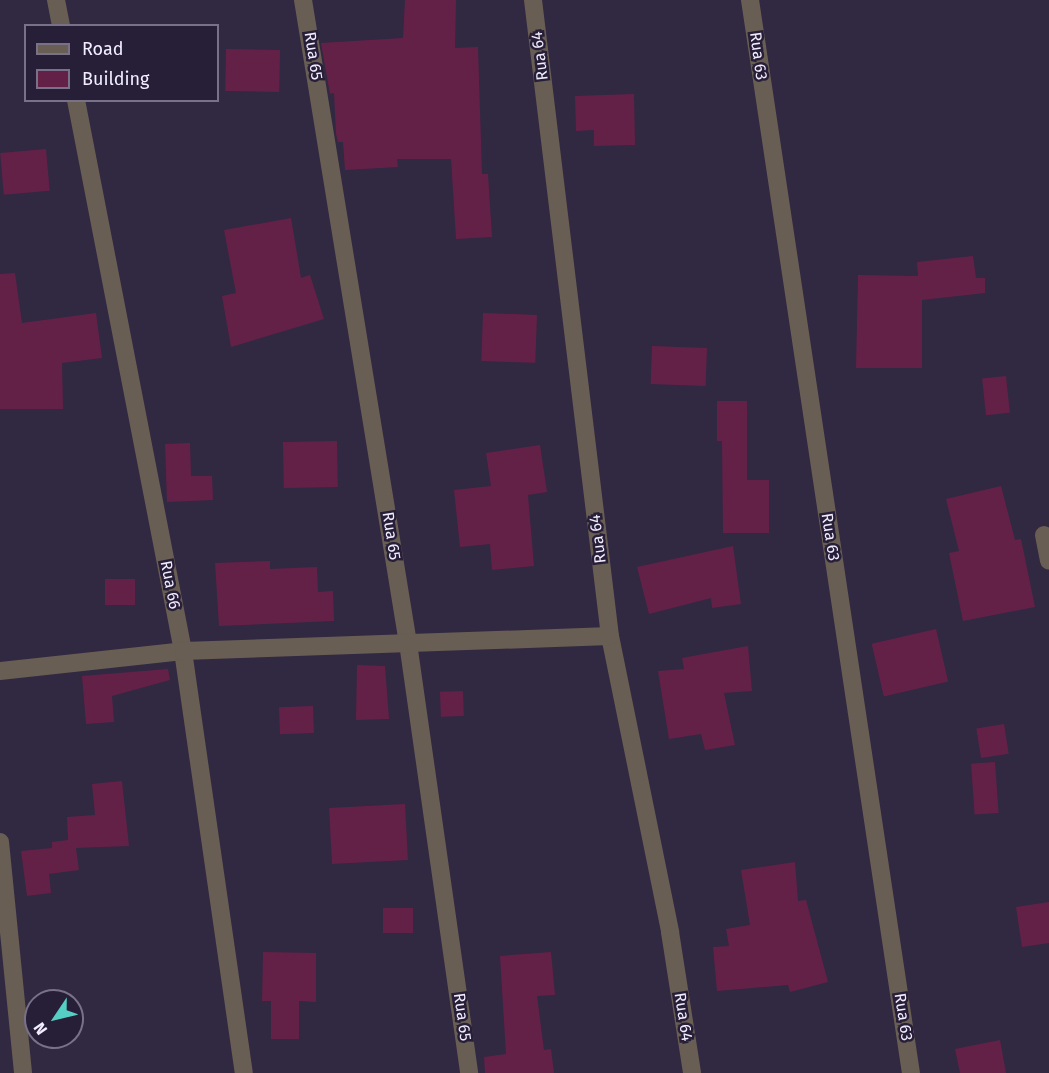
<!DOCTYPE html>
<html>
<head>
<meta charset="utf-8">
<style>
	body { margin:0 }
	#map { position:relative; width:1049px; height:1073px; overflow:hidden; background:#312842; font-family:"Fira Sans",sans-serif }
	div>[style] { position:absolute }
	.building>* { inset:0; background:#642147; transform-origin:0 0 }
	.minor>* { height:18px; margin:-9px; padding:0 9px; transform-origin:9px; border-radius:9px; background:#685e53 }
	span { translate:-50% -50%; white-space:nowrap; text-align:center; line-height:1.15; -webkit-text-stroke:5px #271e38; paint-order:stroke }
	.street-label { font-size:16px; color:#f2edff }
	.legend { position:absolute; left:24px; top:24px; width:195px; height:78px; box-sizing:border-box; background:#271e38; border:2px solid #787188; margin:0; padding:8px 10px; list-style:none; font-size:18px; color:#f2edff }
	.legend li { display:flex; align-items:center; gap:12px; height:30px }
	.legend b { width:30px; border:2px solid #787188 }
	.north { position:absolute; left:24px; top:989px; width:60px; height:60px; box-sizing:border-box; background:#271e38; border:2px solid #787188; border-radius:50%; rotate:235deg; font-size:16px; font-weight:700; line-height:24px; text-align:center; color:#f2edff }
	.north::after { content:''; display:block; margin:auto; width:21px; height:27px; background:#55cec4; clip-path:polygon(50% 0,100% 100%,50% 72%,0 100%) }
</style>
</head>
<body>
<div id="map">
	<div class="building">
		<div style="clip-path:polygon(405px 0,456px 0,455px 48px,478px 47px,482px 174px,488px 174px,492px 237px,456px 239px,451px 159px,397px 159px,398px 167px,345px 170px,343px 142px,338px 142px,336px 134px,334px 93px,330px 94px,321px 43px,403px 38px)"></div>
		<div style="left:226px;top:49px;width:54px;height:42px;rotate:1deg"></div>
		<div style="clip-path:polygon(634px 94px,635px 145px,594px 146px,594px 130px,576px 131px,575px 96px)"></div>
		<div style="left:46px;top:149px;width:42px;height:46px;rotate:85deg"></div>
		<div style="clip-path:polygon(291px 218px,301px 278px,310px 275px,324px 319px,231px 347px,222px 296px,236px 293px,224px 230px)"></div>
		<div style="clip-path:polygon(973px 256px,976px 278px,985px 278px,985px 293px,922px 300px,922px 368px,856px 368px,858px 275px,918px 276px,917px 262px)"></div>
		<div style="clip-path:polygon(15px 273px,22px 323px,96px 313px,102px 358px,62px 363px,63px 409px,0 409px,0 274px)"></div>
		<div style="left:483px;top:313px;width:54px;height:48px;rotate:2deg"></div>
		<div style="left:652px;top:346px;width:55px;height:38px;rotate:2deg"></div>
		<div style="left:1006px;top:376px;width:37px;height:24px;rotate:84deg"></div>
		<div style="clip-path:polygon(717px 401px,747px 401px,747px 480px,769px 480px,769px 533px,723px 533px,722px 441px,717px 441px)"></div>
		<div style="left:337px;top:441px;width:46px;height:54px;rotate:89deg"></div>
		<div style="clip-path:polygon(190px 443px,191px 476px,212px 476px,213px 500px,167px 502px,165px 444px)"></div>
		<div style="clip-path:polygon(540px 445px,547px 492px,528px 495px,534px 566px,492px 570px,490px 544px,460px 547px,454px 490px,491px 486px,486px 453px)"></div>
		<div style="clip-path:polygon(1001px 486px,1015px 540px,1021px 539px,1035px 607px,963px 621px,949px 553px,959px 551px,946px 499px)"></div>
		<div style="clip-path:polygon(733px 546px,741px 604px,712px 608px,711px 598px,649px 614px,637px 567px)"></div>
		<div style="clip-path:polygon(270px 561px,270px 569px,317px 567px,318px 592px,333px 591px,334px 621px,219px 626px,215px 563px)"></div>
		<div style="left:105px;top:579px;width:30px;height:26px"></div>
		<div style="left:936px;top:629px;width:54px;height:66px;rotate:77deg"></div>
		<div style="clip-path:polygon(748px 646px,752px 691px,724px 693px,735px 745px,705px 750px,701px 734px,669px 739px,658px 671px,684px 669px,682px 658px)"></div>
		<div style="clip-path:polygon(357px 665px,385px 666px,389px 719px,356px 720px)"></div>
		<div style="clip-path:polygon(168px 669px,170px 680px,112px 696px,114px 722px,86px 724px,82px 676px)"></div>
		<div style="left:463px;top:691px;width:25px;height:23px;rotate:88deg"></div>
		<div style="left:313px;top:706px;width:27px;height:34px;rotate:88deg"></div>
		<div style="left:1004px;top:724px;width:30px;height:28px;rotate:81deg"></div>
		<div style="left:995px;top:762px;width:51px;height:24px;rotate:86deg"></div>
		<div style="clip-path:polygon(122px 781px,129px 846px,76px 848px,79px 870px,49px 874px,51px 893px,27px 896px,21px 851px,52px 848px,52px 842px,68px 840px,67px 817px,95px 815px,92px 784px)"></div>
		<div style="left:405px;top:804px;width:56px;height:76px;rotate:87deg"></div>
		<div style="clip-path:polygon(795px 862px,798px 901px,806px 900px,828px 982px,790px 992px,788px 985px,717px 991px,713px 947px,729px 946px,726px 929px,750px 925px,741px 870px)"></div>
		<div style="clip-path:polygon(1049px 902px,1049px 943px,1022px 947px,1016px 907px)"></div>
		<div style="left:383px;top:908px;width:30px;height:25px"></div>
		<div style="clip-path:polygon(263px 952px,316px 953px,316px 1002px,299px 1001px,299px 1039px,271px 1039px,271px 1001px,262px 1001px)"></div>
		<div style="clip-path:polygon(551px 952px,555px 995px,537px 996px,544px 1050px,551px 1049px,554px 1073px,485px 1073px,484px 1057px,506px 1054px,500px 956px)"></div>
		<div style="clip-path:polygon(1000px 1040px,1006px 1073px,960px 1073px,955px 1049px)"></div>
	</div>
	<div class="minor">
		<div style="left:56px;top:0;width:26px;rotate:79deg"></div>
		<div style="left:303px;top:0;width:652px;rotate:80.73deg"></div>
		<div style="left:408px;top:643px;width:434px;rotate:81.9deg"></div>
		<div style="left:533px;top:0;width:641px;rotate:83.1deg"></div>
		<div style="left:610px;top:636px;width:302px;rotate:78.5deg"></div>
		<div style="left:670px;top:932px;width:143px;rotate:81.1deg"></div>
		<div style="left:750px;top:0;width:1085px;rotate:81.47deg"></div>
		<div style="left:76px;top:100px;width:561px;rotate:79.01deg"></div>
		<div style="left:183px;top:651px;width:426px;rotate:81.8deg"></div>
		<div style="left:1044px;top:535px;width:26px;rotate:79deg"></div>
		<div style="left:0;top:671px;width:184px;rotate:-6.2deg"></div>
		<div style="left:183px;top:651px;width:427px;rotate:-2deg"></div>
		<div style="left:0;top:842px;width:232px;rotate:84.3deg"></div>
	</div>
	<div class="street-label">
		<span style="left:313px;top:56px;rotate:81deg">Rua 65</span>
		<span style="left:540px;top:56px;rotate:-97deg">Rua 64</span>
		<span style="left:758px;top:56px;rotate:82deg">Rua 63</span>
		<span style="left:391px;top:536px;rotate:81deg">Rua 65</span>
		<span style="left:830px;top:537px;rotate:81deg">Rua 63</span>
		<span style="left:598px;top:539px;rotate:-97deg">Rua 64</span>
		<span style="left:170px;top:585px;rotate:79deg">Rua 66</span>
		<span style="left:462px;top:1017px;rotate:82deg">Rua 65</span>
		<span style="left:683px;top:1017px;rotate:81deg">Rua 64</span>
		<span style="left:903px;top:1017px;rotate:81deg">Rua 63</span>
	</div>
	<ul class="legend">
	<li><b style="height:8px;background:#685e53"></b>Road</li>
	<li><b style="height:16px;background:#642147"></b>Building</li>
	</ul>
	<div class="north">N</div>
</div>
</body>
</html>
